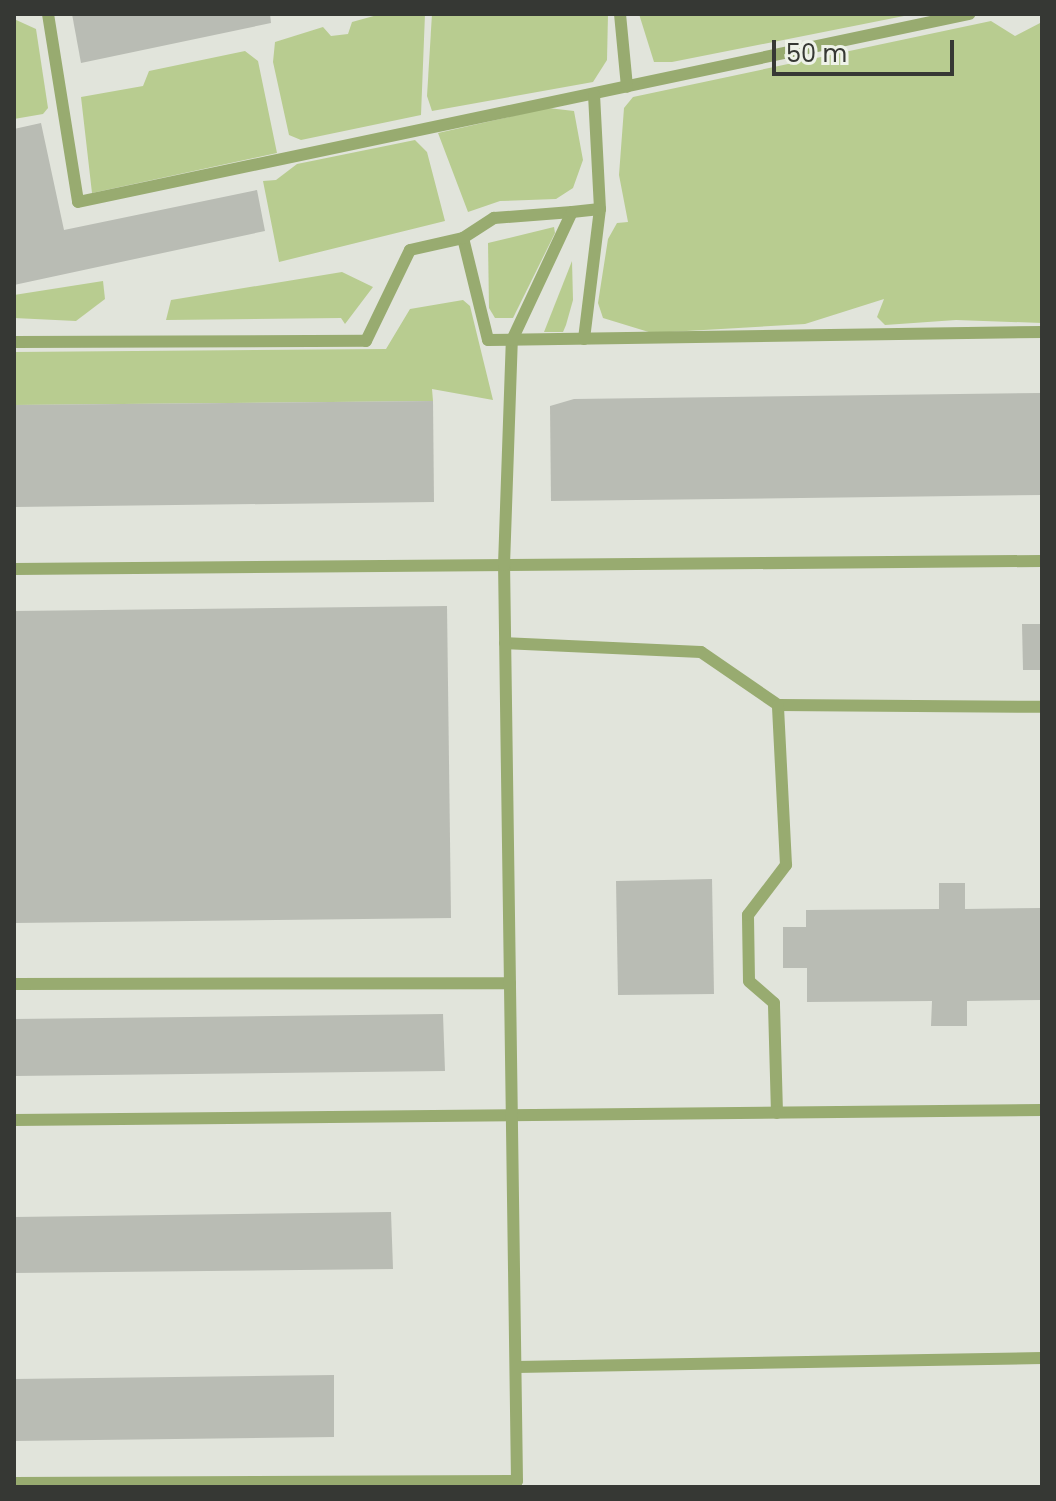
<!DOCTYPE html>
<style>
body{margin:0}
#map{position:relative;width:1056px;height:1501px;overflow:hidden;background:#e1e4db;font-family:Poppins,sans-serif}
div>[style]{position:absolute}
.green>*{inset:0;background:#b8cc90}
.building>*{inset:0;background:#b9bcb4}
.lane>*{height:12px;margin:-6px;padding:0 6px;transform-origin:6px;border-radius:6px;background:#98ab70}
span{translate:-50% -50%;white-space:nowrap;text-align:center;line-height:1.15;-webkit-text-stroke:8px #eef2e8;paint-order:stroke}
.frame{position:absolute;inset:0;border:16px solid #363834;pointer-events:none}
.scale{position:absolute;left:772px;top:40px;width:182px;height:36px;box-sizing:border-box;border:4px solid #363834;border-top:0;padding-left:10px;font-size:24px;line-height:28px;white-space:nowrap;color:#363834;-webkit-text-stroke:6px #eef2e8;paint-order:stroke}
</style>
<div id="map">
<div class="green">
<i style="clip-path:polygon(381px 14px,425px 14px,421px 115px,301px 140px,289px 135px,273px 62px,275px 42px,323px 27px,331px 36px,348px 34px,352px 22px)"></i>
<i style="clip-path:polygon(432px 14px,608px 14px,607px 60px,593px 82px,432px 111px,427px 96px)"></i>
<i style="clip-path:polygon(639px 14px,914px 14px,672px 62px,654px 62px)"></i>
<i style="clip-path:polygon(14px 19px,36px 29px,48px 108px,43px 114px,14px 119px)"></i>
<i style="clip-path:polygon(991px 21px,1015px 36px,1042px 22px,1042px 323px,956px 320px,885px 325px,877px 317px,884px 299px,805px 324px,652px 333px,603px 318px,598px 303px,608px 239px,617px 223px,628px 222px,619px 175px,624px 108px,633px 97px)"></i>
<i style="clip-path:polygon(245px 51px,258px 61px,277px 153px,92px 193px,81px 97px,143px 86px,149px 71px)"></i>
<i style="clip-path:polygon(548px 108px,574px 111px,583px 160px,573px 188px,556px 199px,500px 201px,468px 212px,438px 133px)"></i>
<i style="clip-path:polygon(415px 140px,427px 152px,445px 221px,279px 262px,263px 181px,276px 180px,297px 164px)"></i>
<i style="clip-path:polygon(554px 227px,555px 233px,513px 318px,495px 318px,489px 308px,488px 243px)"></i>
<i style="clip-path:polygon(572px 261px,573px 300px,566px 325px,563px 332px,544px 332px)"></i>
<i style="clip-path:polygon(342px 272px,373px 287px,345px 324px,341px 318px,166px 320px,171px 300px)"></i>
<i style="clip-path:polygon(103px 281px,105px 299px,76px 321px,14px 318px,14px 295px)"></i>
<i style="clip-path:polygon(463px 300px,470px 306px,493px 400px,432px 389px,433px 401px,14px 405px,14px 352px,386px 349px,410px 309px)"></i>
</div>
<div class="building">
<i style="clip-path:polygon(72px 14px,270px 14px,271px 23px,81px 63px)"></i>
<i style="clip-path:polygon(41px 123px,64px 230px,257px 190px,265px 231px,14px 285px,14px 129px)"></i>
<i style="clip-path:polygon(1042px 393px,1042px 495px,551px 501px,550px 406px,574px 399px)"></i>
<i style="clip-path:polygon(433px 401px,434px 502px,14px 507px,14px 405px)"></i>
<i style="clip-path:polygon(447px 606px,451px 918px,14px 923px,14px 611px)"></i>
<i style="clip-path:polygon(1022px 624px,1042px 624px,1042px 670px,1023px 670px)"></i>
<i style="clip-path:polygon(712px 879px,714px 994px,618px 995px,616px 881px)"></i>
<i style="clip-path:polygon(939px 883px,965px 883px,965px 909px,1042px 908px,1042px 1000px,967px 1001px,967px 1026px,931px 1026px,932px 1001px,807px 1002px,807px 968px,783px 968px,783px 927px,806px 927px,806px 910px,939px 909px)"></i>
<i style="clip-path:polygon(443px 1014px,445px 1071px,14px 1076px,14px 1019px)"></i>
<i style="clip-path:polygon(391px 1212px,393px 1269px,14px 1273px,14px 1217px)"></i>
<i style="clip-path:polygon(334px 1375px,334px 1437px,14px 1441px,14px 1379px)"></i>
</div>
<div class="lane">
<i style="left:48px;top:14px;width:190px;rotate:80.9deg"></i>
<i style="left:78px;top:202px;width:911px;rotate:-11.91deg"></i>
<i style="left:620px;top:14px;width:73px;rotate:84.5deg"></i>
<i style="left:463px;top:238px;width:105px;rotate:76.2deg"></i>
<i style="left:488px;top:340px;width:554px;rotate:-0.83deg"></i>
<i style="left:584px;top:339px;width:131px;rotate:-83deg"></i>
<i style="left:600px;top:209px;width:114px;rotate:-93deg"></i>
<i style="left:14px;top:342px;width:352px;rotate:-0.2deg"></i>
<i style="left:366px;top:341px;width:101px;rotate:-64.2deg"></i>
<i style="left:410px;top:250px;width:54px;rotate:-12.8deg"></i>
<i style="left:463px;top:238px;width:37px;rotate:-33deg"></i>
<i style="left:494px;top:218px;width:78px;rotate:-4.4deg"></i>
<i style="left:14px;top:569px;width:1028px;rotate:-0.45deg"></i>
<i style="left:505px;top:643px;width:196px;rotate:2.6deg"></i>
<i style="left:701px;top:652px;width:93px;rotate:34.5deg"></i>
<i style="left:778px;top:705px;width:264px;rotate:0.4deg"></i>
<i style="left:14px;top:984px;width:496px;rotate:-0.1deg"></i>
<i style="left:777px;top:1113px;width:110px;rotate:-91.6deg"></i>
<i style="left:774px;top:1003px;width:33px;rotate:-139deg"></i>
<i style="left:749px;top:981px;width:66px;rotate:-90.9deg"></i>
<i style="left:748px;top:915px;width:63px;rotate:-52.8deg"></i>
<i style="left:786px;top:865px;width:160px;rotate:-92.9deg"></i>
<i style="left:14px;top:1120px;width:1028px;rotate:-0.56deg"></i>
<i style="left:516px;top:1367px;width:526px;rotate:-0.98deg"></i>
<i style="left:14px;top:1483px;width:503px;rotate:-0.23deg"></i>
<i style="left:517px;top:1481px;width:916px;rotate:-90.81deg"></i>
<i style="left:504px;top:565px;width:225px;rotate:-88deg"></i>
<i style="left:512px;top:340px;width:141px;rotate:-64.9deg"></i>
<i style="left:572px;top:212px;width:28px;rotate:-6deg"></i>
</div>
<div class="frame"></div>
<div class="scale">50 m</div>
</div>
